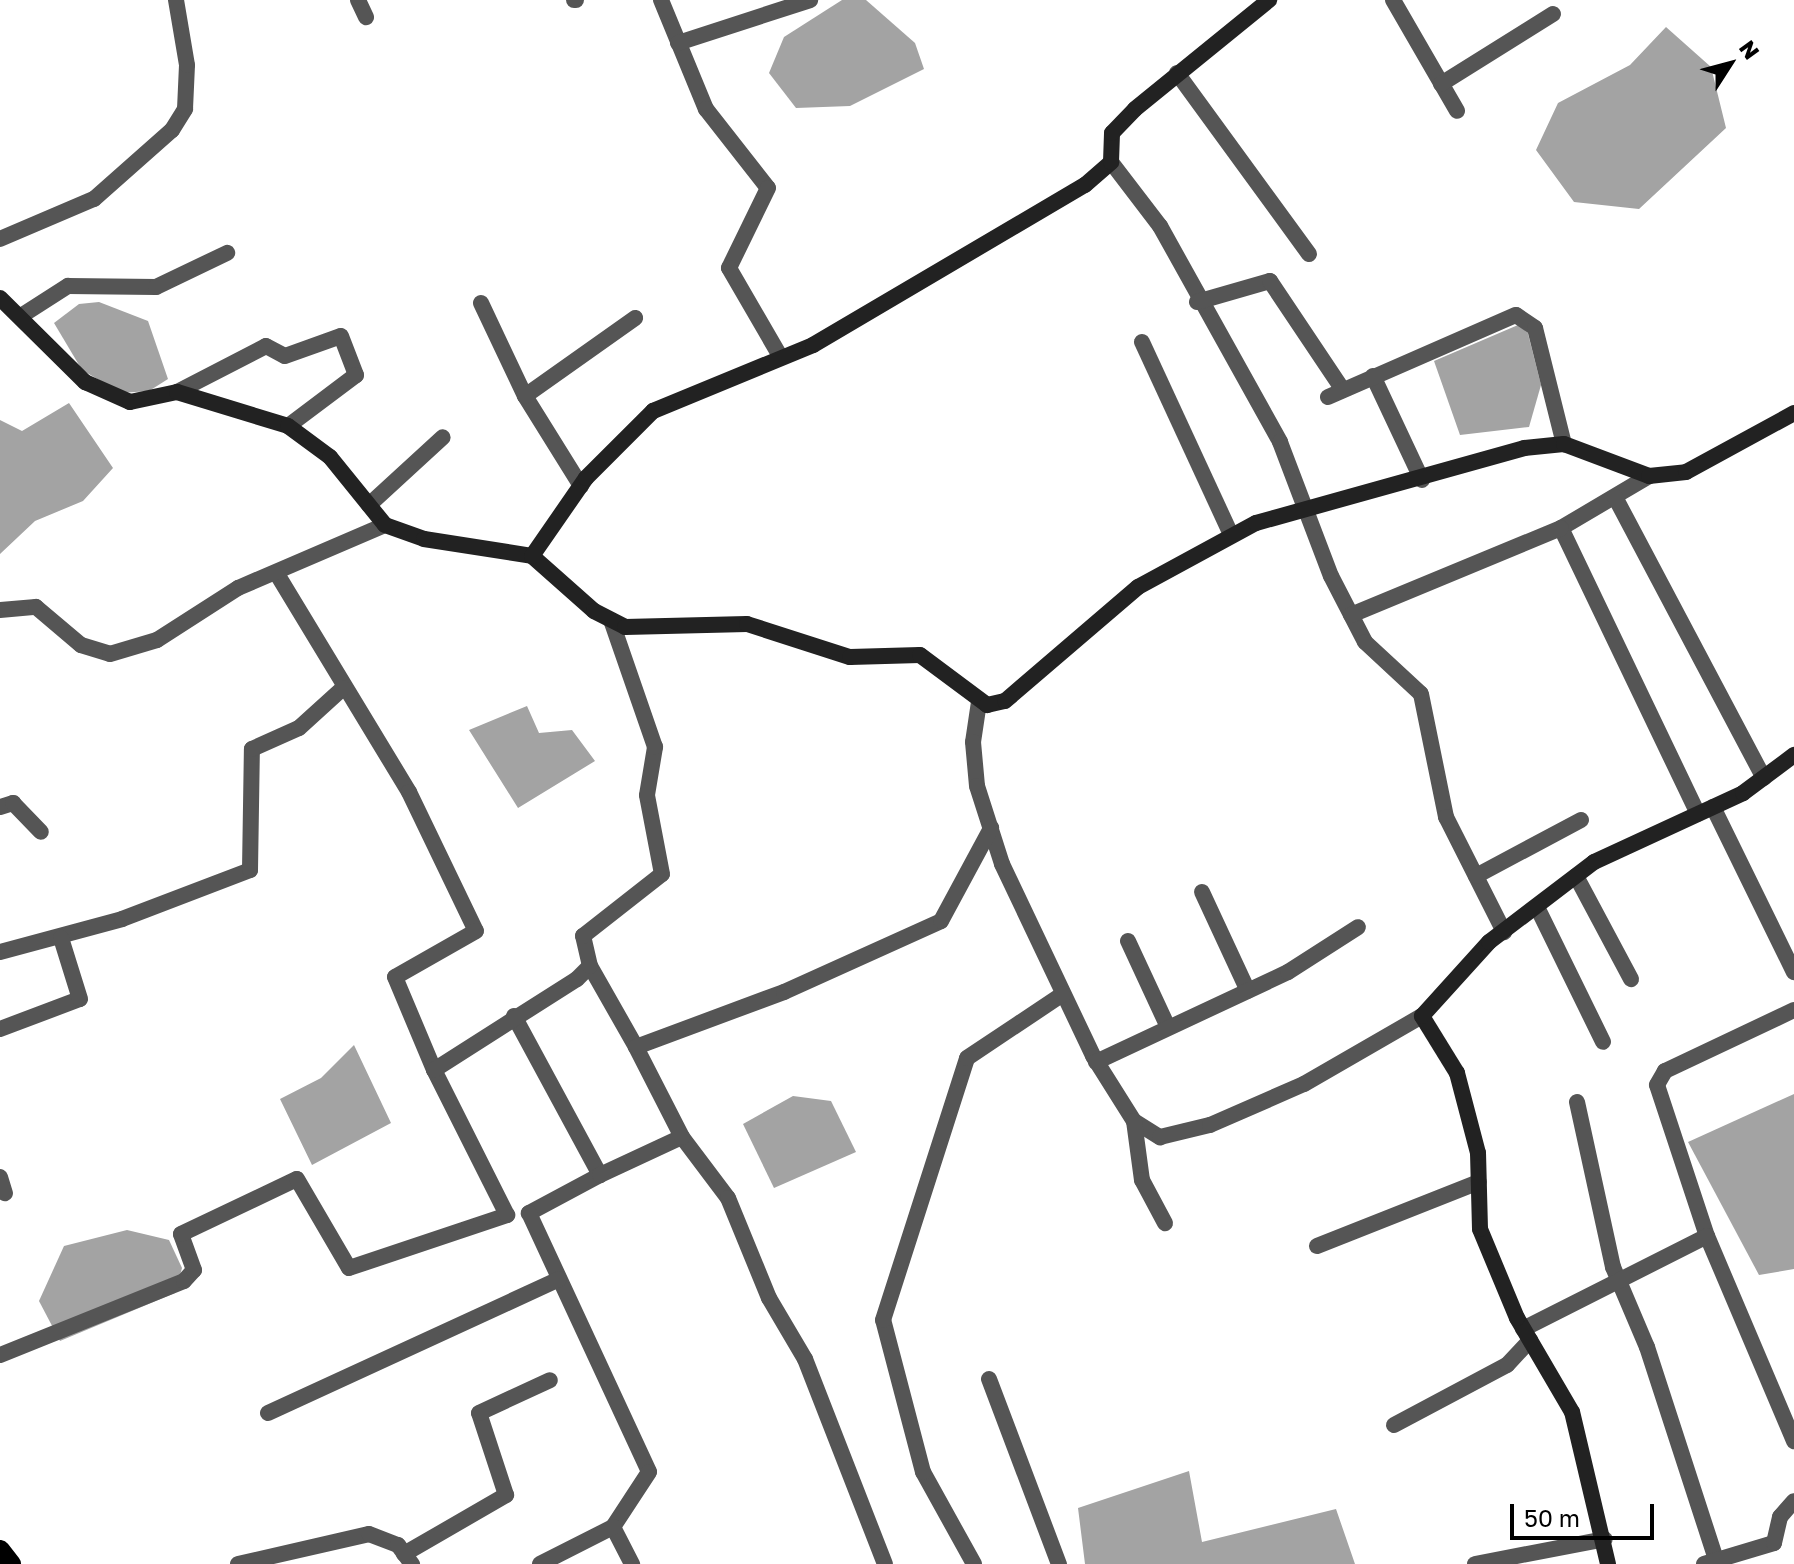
<!DOCTYPE html>
<style>
body{margin:0}
#map{position:relative;width:1794px;height:1564px;overflow:hidden;background:#fff;font-family:"Golos Text",sans-serif}
div>[style]{position:absolute}
.water>*{inset:0;background:#a3a3a3}
.street>*{height:16px;margin:-8px;padding:0 8px;transform-origin:8px;border-radius:8px;background:#555}
.secondary>*{height:16px;margin:-8px;padding:0 8px;transform-origin:8px;border-radius:8px;background:#222}
.primary>*{height:20px;margin:-10px;padding:0 10px;transform-origin:10px;border-radius:10px;background:#000}
span{translate:-50% -50%;white-space:nowrap;text-align:center;line-height:1.15;-webkit-text-stroke:6px #fff;paint-order:stroke}
.north{position:absolute;left:1690px;top:24px;width:80px;height:80px;-webkit-text-stroke:6px #fff;paint-order:stroke;rotate:54deg;font-size:22px;font-weight:700;line-height:32px;text-align:center;color:#000}
.north::after{content:'';display:block;margin:auto;width:28px;height:36px;background:#000;clip-path:polygon(50% 0,100% 100%,50% 72%,0 100%)}
.scale{position:absolute;left:1510px;top:1504px;width:144px;height:36px;box-sizing:border-box;border:4px solid #000;border-top:0;padding-left:10px;font-size:24px;line-height:28px;white-space:nowrap;color:#000;-webkit-text-stroke:6px #fff;paint-order:stroke}
</style>
<div id="map">
<div class="water">
<i style="clip-path:polygon(842px 0,866px 0,915px 43px,924px 69px,850px 106px,796px 108px,769px 73px,784px 37px)"></i>
<i style="clip-path:polygon(1666px 27px,1711px 67px,1726px 128px,1639px 209px,1574px 202px,1536px 150px,1558px 103px,1630px 65px)"></i>
<i style="clip-path:polygon(99px 302px,148px 321px,168px 379px,149px 391px,121px 393px,82px 370px,54px 323px,79px 304px)"></i>
<i style="clip-path:polygon(1525px 322px,1541px 385px,1529px 427px,1460px 435px,1434px 361px)"></i>
<i style="clip-path:polygon(69px 403px,113px 468px,83px 501px,35px 521px,0 554px,0 420px,22px 431px)"></i>
<i style="clip-path:polygon(527px 706px,539px 733px,572px 730px,595px 761px,518px 808px,469px 730px)"></i>
<i style="clip-path:polygon(354px 1045px,391px 1123px,312px 1165px,280px 1099px,321px 1078px)"></i>
<i style="clip-path:polygon(1794px 1094px,1794px 1269px,1759px 1275px,1688px 1142px)"></i>
<i style="clip-path:polygon(793px 1096px,831px 1101px,856px 1152px,774px 1188px,743px 1124px)"></i>
<i style="clip-path:polygon(127px 1230px,169px 1240px,182px 1268px,175px 1293px,60px 1341px,39px 1301px,64px 1246px)"></i>
<i style="clip-path:polygon(1189px 1471px,1202px 1542px,1336px 1509px,1355px 1564px,1085px 1564px,1078px 1508px)"></i>
</div>
<div class="street">
<i style="left:358px;top:0;width:19px;rotate:65deg"></i>
<i style="left:574px;top:0;width:2px"></i>
<i style="left:661px;top:0;width:118px;rotate:67.6deg"></i>
<i style="left:706px;top:109px;width:100px;rotate:51.9deg"></i>
<i style="left:768px;top:188px;width:89px;rotate:116deg"></i>
<i style="left:729px;top:268px;width:102px;rotate:59.9deg"></i>
<i style="left:1393px;top:0;width:128px;rotate:60deg"></i>
<i style="left:678px;top:43px;width:139px;rotate:-18deg"></i>
<i style="left:1177px;top:73px;width:224px;rotate:53.9deg"></i>
<i style="left:1441px;top:84px;width:132px;rotate:-32deg"></i>
<i style="left:1111px;top:162px;width:81px;rotate:52.6deg"></i>
<i style="left:1160px;top:226px;width:247px;rotate:60.9deg"></i>
<i style="left:1280px;top:442px;width:143px;rotate:69.2deg"></i>
<i style="left:1331px;top:576px;width:74px;rotate:62.7deg"></i>
<i style="left:1365px;top:642px;width:76px;rotate:42.9deg"></i>
<i style="left:1421px;top:694px;width:126px;rotate:78.5deg"></i>
<i style="left:1446px;top:817px;width:129px;rotate:63.2deg"></i>
<i style="left:0;top:239px;width:102px;rotate:-23.1deg"></i>
<i style="left:94px;top:199px;width:104px;rotate:-41.5deg"></i>
<i style="left:172px;top:130px;width:25px;rotate:-58deg"></i>
<i style="left:185px;top:109px;width:44px;rotate:-87.4deg"></i>
<i style="left:187px;top:65px;width:66px;rotate:-99.6deg"></i>
<i style="left:1197px;top:302px;width:76px;rotate:-16deg"></i>
<i style="left:1270px;top:281px;width:131px;rotate:56.2deg"></i>
<i style="left:481px;top:303px;width:103px;rotate:64.7deg"></i>
<i style="left:525px;top:396px;width:106px;rotate:58.1deg"></i>
<i style="left:21px;top:316px;width:56px;rotate:-32.6deg"></i>
<i style="left:68px;top:286px;width:88px;rotate:0.7deg"></i>
<i style="left:156px;top:287px;width:79px;rotate:-25.6deg"></i>
<i style="left:1142px;top:342px;width:213px;rotate:65.2deg"></i>
<i style="left:1373px;top:376px;width:115px;rotate:64.8deg"></i>
<i style="left:177px;top:392px;width:100px;rotate:-27.3deg"></i>
<i style="left:266px;top:346px;width:21px;rotate:28deg"></i>
<i style="left:285px;top:356px;width:59px;rotate:-19.7deg"></i>
<i style="left:341px;top:336px;width:42px;rotate:69deg"></i>
<i style="left:356px;top:375px;width:85px;rotate:143.1deg"></i>
<i style="left:525px;top:396px;width:135px;rotate:-35.3deg"></i>
<i style="left:1328px;top:397px;width:205px;rotate:-23.6deg"></i>
<i style="left:1516px;top:315px;width:23px;rotate:34deg"></i>
<i style="left:1535px;top:328px;width:120px;rotate:76deg"></i>
<i style="left:1649px;top:476px;width:102px;rotate:149.4deg"></i>
<i style="left:1561px;top:528px;width:317px;rotate:64.4deg"></i>
<i style="left:1615px;top:497px;width:318px;rotate:62.1deg"></i>
<i style="left:369px;top:505px;width:100px;rotate:-42.6deg"></i>
<i style="left:277px;top:574px;width:255px;rotate:58.8deg"></i>
<i style="left:409px;top:792px;width:154px;rotate:64.3deg"></i>
<i style="left:476px;top:931px;width:93px;rotate:150.4deg"></i>
<i style="left:395px;top:977px;width:101px;rotate:67.2deg"></i>
<i style="left:0;top:610px;width:36px;rotate:-5deg"></i>
<i style="left:36px;top:607px;width:59px;rotate:40.2deg"></i>
<i style="left:81px;top:645px;width:30px;rotate:17deg"></i>
<i style="left:110px;top:654px;width:49px;rotate:-16.6deg"></i>
<i style="left:157px;top:640px;width:96px;rotate:-32.7deg"></i>
<i style="left:238px;top:588px;width:160px;rotate:-23.2deg"></i>
<i style="left:1351px;top:615px;width:227px;rotate:-22.5deg"></i>
<i style="left:979px;top:702px;width:40px;rotate:98.5deg"></i>
<i style="left:973px;top:742px;width:44px;rotate:84.8deg"></i>
<i style="left:977px;top:786px;width:82px;rotate:72.2deg"></i>
<i style="left:1002px;top:864px;width:212px;rotate:64.6deg"></i>
<i style="left:1093px;top:1056px;width:77px;rotate:57.8deg"></i>
<i style="left:1134px;top:1121px;width:31px;rotate:32deg"></i>
<i style="left:1160px;top:1137px;width:51px;rotate:-13.5deg"></i>
<i style="left:1210px;top:1125px;width:103px;rotate:-23.6deg"></i>
<i style="left:1304px;top:1084px;width:136px;rotate:-30deg"></i>
<i style="left:0;top:807px;width:14px;rotate:-17deg"></i>
<i style="left:13px;top:803px;width:40px;rotate:46deg"></i>
<i style="left:1713px;top:807px;width:184px;rotate:63.9deg"></i>
<i style="left:1476px;top:876px;width:119px;rotate:-28.1deg"></i>
<i style="left:1576px;top:876px;width:117px;rotate:61.9deg"></i>
<i style="left:1202px;top:892px;width:109px;rotate:65.1deg"></i>
<i style="left:1537px;top:907px;width:150px;rotate:63.9deg"></i>
<i style="left:1128px;top:941px;width:95px;rotate:65.1deg"></i>
<i style="left:0;top:952px;width:126px;rotate:-15.1deg"></i>
<i style="left:122px;top:919px;width:137px;rotate:-20.9deg"></i>
<i style="left:250px;top:870px;width:121px;rotate:-89.1deg"></i>
<i style="left:252px;top:749px;width:51px;rotate:-24.1deg"></i>
<i style="left:299px;top:728px;width:59px;rotate:-42.3deg"></i>
<i style="left:590px;top:966px;width:93px;rotate:60.4deg"></i>
<i style="left:1794px;top:1010px;width:143px;rotate:154.7deg"></i>
<i style="left:1665px;top:1071px;width:16px;rotate:120deg"></i>
<i style="left:1657px;top:1085px;width:159px;rotate:71.7deg"></i>
<i style="left:1707px;top:1236px;width:223px;rotate:67deg"></i>
<i style="left:514px;top:1016px;width:181px;rotate:61.6deg"></i>
<i style="left:600px;top:1175px;width:81px;rotate:151.8deg"></i>
<i style="left:529px;top:1213px;width:285px;rotate:65.1deg"></i>
<i style="left:649px;top:1472px;width:66px;rotate:123.2deg"></i>
<i style="left:613px;top:1527px;width:42px;rotate:62.8deg"></i>
<i style="left:0;top:1029px;width:85px;rotate:-20.6deg"></i>
<i style="left:80px;top:999px;width:64px;rotate:-107.3deg"></i>
<i style="left:1096px;top:1062px;width:212px;rotate:-25.1deg"></i>
<i style="left:1288px;top:972px;width:83px;rotate:-32.7deg"></i>
<i style="left:1577px;top:1102px;width:169px;rotate:77.7deg"></i>
<i style="left:1613px;top:1267px;width:87px;rotate:67deg"></i>
<i style="left:1647px;top:1347px;width:226px;rotate:72deg"></i>
<i style="left:1134px;top:1121px;width:60px;rotate:82.3deg"></i>
<i style="left:1142px;top:1180px;width:49px;rotate:61.9deg"></i>
<i style="left:682px;top:1137px;width:76px;rotate:53deg"></i>
<i style="left:728px;top:1198px;width:108px;rotate:67.7deg"></i>
<i style="left:769px;top:1298px;width:71px;rotate:59.5deg"></i>
<i style="left:805px;top:1359px;width:220px;rotate:68.7deg"></i>
<i style="left:600px;top:1175px;width:90px;rotate:-24.9deg"></i>
<i style="left:682px;top:1137px;width:101px;rotate:-117.1deg"></i>
<i style="left:636px;top:1047px;width:158px;rotate:-20.4deg"></i>
<i style="left:784px;top:992px;width:172px;rotate:-24.3deg"></i>
<i style="left:941px;top:921px;width:106px;rotate:-61.7deg"></i>
<i style="left:0;top:1177px;width:17px;rotate:73deg"></i>
<i style="left:1317px;top:1246px;width:174px;rotate:-21.6deg"></i>
<i style="left:1523px;top:1329px;width:206px;rotate:-26.8deg"></i>
<i style="left:0;top:1355px;width:198px;rotate:-21.9deg"></i>
<i style="left:184px;top:1281px;width:15px;rotate:-48deg"></i>
<i style="left:194px;top:1270px;width:38px;rotate:-110deg"></i>
<i style="left:181px;top:1234px;width:128px;rotate:-25.4deg"></i>
<i style="left:297px;top:1179px;width:103px;rotate:59.7deg"></i>
<i style="left:349px;top:1268px;width:167px;rotate:-18.5deg"></i>
<i style="left:507px;top:1215px;width:162px;rotate:-116.7deg"></i>
<i style="left:434px;top:1070px;width:169px;rotate:-32.5deg"></i>
<i style="left:577px;top:979px;width:18px;rotate:-45deg"></i>
<i style="left:590px;top:966px;width:31px;rotate:-103deg"></i>
<i style="left:583px;top:936px;width:100px;rotate:-38.1deg"></i>
<i style="left:662px;top:874px;width:80px;rotate:-100.8deg"></i>
<i style="left:647px;top:795px;width:49px;rotate:-80.5deg"></i>
<i style="left:655px;top:747px;width:134px;rotate:-109.1deg"></i>
<i style="left:989px;top:1379px;width:198px;rotate:69.3deg"></i>
<i style="left:268px;top:1413px;width:320px;rotate:-24.7deg"></i>
<i style="left:1394px;top:1425px;width:128px;rotate:-28deg"></i>
<i style="left:1507px;top:1365px;width:34px;rotate:-47deg"></i>
<i style="left:404px;top:1554px;width:118px;rotate:-30deg"></i>
<i style="left:506px;top:1495px;width:86px;rotate:-108.2deg"></i>
<i style="left:479px;top:1413px;width:78px;rotate:-24.9deg"></i>
<i style="left:238px;top:1564px;width:134px;rotate:-12.9deg"></i>
<i style="left:369px;top:1534px;width:31px;rotate:21deg"></i>
<i style="left:398px;top:1545px;width:24px;rotate:54deg"></i>
<i style="left:540px;top:1564px;width:82px;rotate:-26.9deg"></i>
<i style="left:974px;top:1564px;width:105px;rotate:-119deg"></i>
<i style="left:923px;top:1472px;width:157px;rotate:-104.7deg"></i>
<i style="left:883px;top:1320px;width:275px;rotate:-72.2deg"></i>
<i style="left:967px;top:1058px;width:115px;rotate:-33.7deg"></i>
<i style="left:1475px;top:1564px;width:132px;rotate:-10.9deg"></i>
<i style="left:1704px;top:1564px;width:73px;rotate:-16.7deg"></i>
<i style="left:1774px;top:1543px;width:27px;rotate:-77deg"></i>
<i style="left:1780px;top:1517px;width:21px;rotate:-49deg"></i>
</div>
<div class="secondary">
<i style="left:0;top:298px;width:120px;rotate:44.7deg"></i>
<i style="left:85px;top:382px;width:49px;rotate:24deg"></i>
<i style="left:130px;top:402px;width:48px;rotate:-12deg"></i>
<i style="left:177px;top:392px;width:116px;rotate:17deg"></i>
<i style="left:288px;top:426px;width:52px;rotate:36.4deg"></i>
<i style="left:330px;top:457px;width:87px;rotate:51deg"></i>
<i style="left:385px;top:525px;width:41px;rotate:19.7deg"></i>
<i style="left:424px;top:539px;width:109px;rotate:8.9deg"></i>
<i style="left:532px;top:556px;width:83px;rotate:41.6deg"></i>
<i style="left:594px;top:611px;width:35px;rotate:27deg"></i>
<i style="left:625px;top:627px;width:122px;rotate:-1.4deg"></i>
<i style="left:747px;top:624px;width:108px;rotate:17.8deg"></i>
<i style="left:850px;top:657px;width:70px;rotate:-1.6deg"></i>
<i style="left:920px;top:655px;width:84px;rotate:36.7deg"></i>
<i style="left:987px;top:705px;width:18px;rotate:-13deg"></i>
<i style="left:1005px;top:701px;width:175px;rotate:-40.6deg"></i>
<i style="left:1138px;top:587px;width:134px;rotate:-28.5deg"></i>
<i style="left:1256px;top:523px;width:278px;rotate:-15.6deg"></i>
<i style="left:1524px;top:448px;width:40px;rotate:-5.7deg"></i>
<i style="left:1564px;top:444px;width:91px;rotate:20.6deg"></i>
<i style="left:1649px;top:476px;width:37px;rotate:-6deg"></i>
<i style="left:1686px;top:472px;width:123px;rotate:-28.6deg"></i>
<i style="left:532px;top:556px;width:95px;rotate:-55.3deg"></i>
<i style="left:586px;top:478px;width:95px;rotate:-45deg"></i>
<i style="left:653px;top:411px;width:173px;rotate:-22.4deg"></i>
<i style="left:813px;top:345px;width:316px;rotate:-30.5deg"></i>
<i style="left:1085px;top:185px;width:35px;rotate:-41deg"></i>
<i style="left:1111px;top:162px;width:29px;rotate:-88deg"></i>
<i style="left:1112px;top:133px;width:33px;rotate:-46deg"></i>
<i style="left:1135px;top:109px;width:173px;rotate:-39.1deg"></i>
<i style="left:1608px;top:1564px;width:156px;rotate:-103.3deg"></i>
<i style="left:1572px;top:1412px;width:109px;rotate:-120.3deg"></i>
<i style="left:1517px;top:1318px;width:96px;rotate:-112.6deg"></i>
<i style="left:1480px;top:1229px;width:76px;rotate:-91.5deg"></i>
<i style="left:1478px;top:1153px;width:83px;rotate:-104.7deg"></i>
<i style="left:1457px;top:1073px;width:67px;rotate:-121.6deg"></i>
<i style="left:1422px;top:1016px;width:100px;rotate:-47.8deg"></i>
<i style="left:1489px;top:942px;width:132px;rotate:-37.3deg"></i>
<i style="left:1594px;top:862px;width:164px;rotate:-24.8deg"></i>
<i style="left:1743px;top:793px;width:64px;rotate:-36.7deg"></i>
</div>
<div class="primary">
<i style="left:0;top:1550px;width:18px;rotate:52deg"></i>
</div>
<div class="north">N</div>
<div class="scale">50 m</div>
</div>
